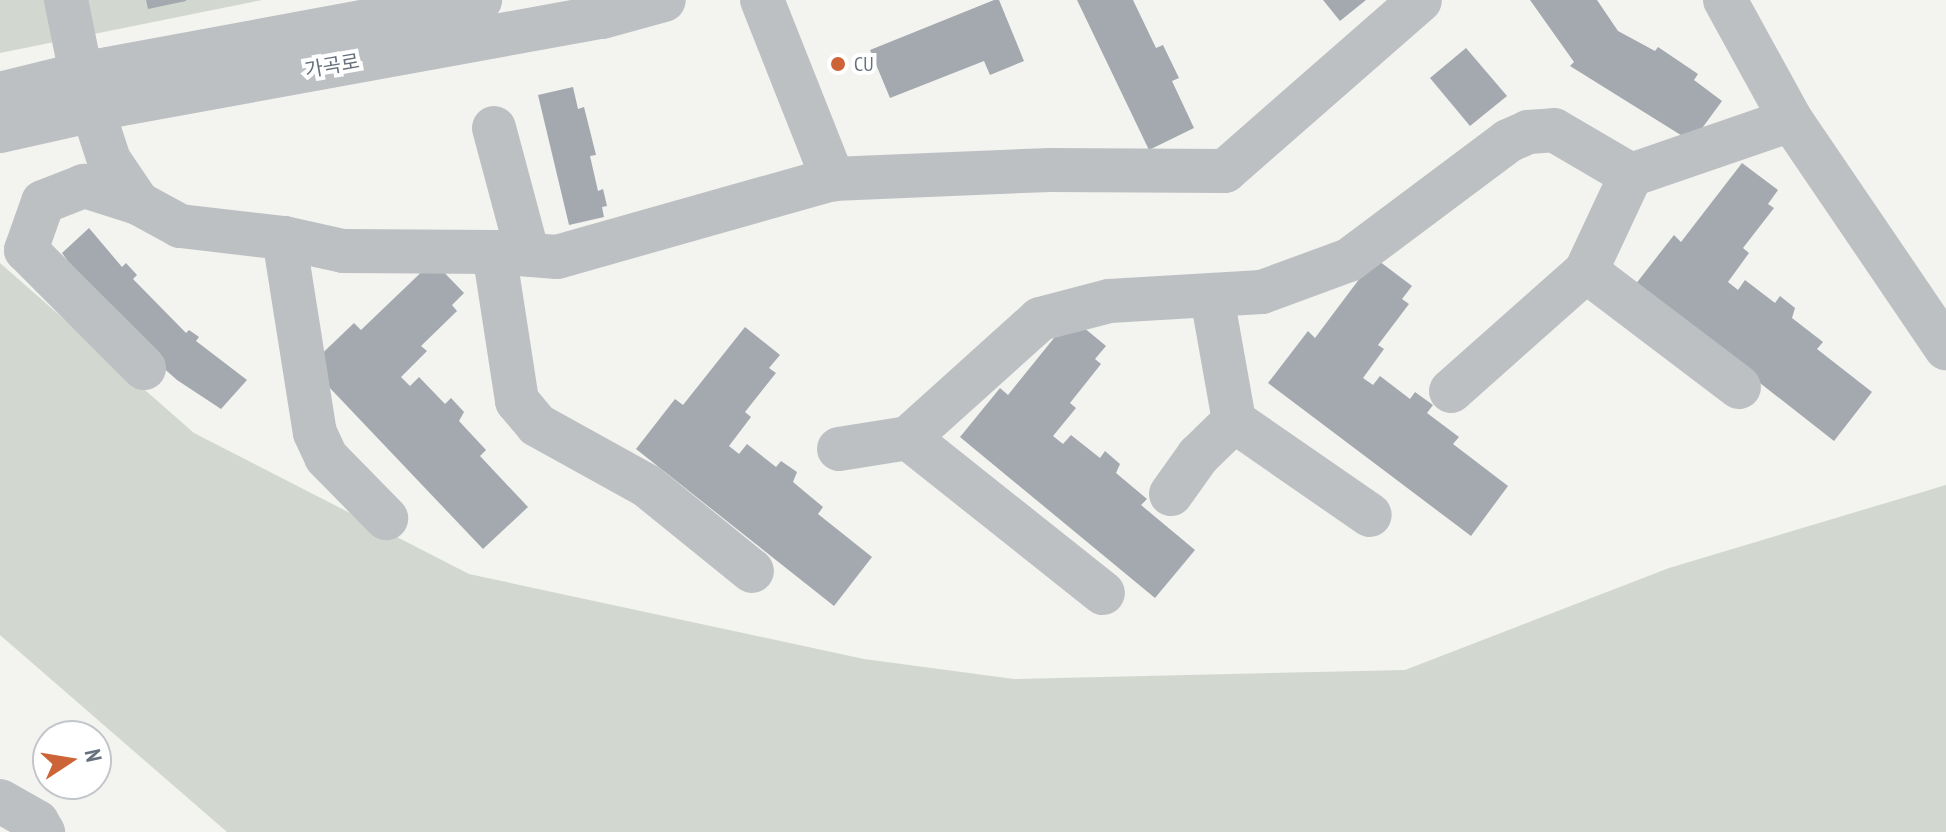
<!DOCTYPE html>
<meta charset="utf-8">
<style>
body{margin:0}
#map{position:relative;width:1946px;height:832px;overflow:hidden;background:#f3f3f0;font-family:"PT Sans Narrow","Noto Sans KR",sans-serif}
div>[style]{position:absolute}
.green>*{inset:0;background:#d2d8d0}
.building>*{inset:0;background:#a3a9ae}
.minor>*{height:44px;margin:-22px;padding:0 22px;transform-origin:22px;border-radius:22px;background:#bdc0c3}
.dots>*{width:22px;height:22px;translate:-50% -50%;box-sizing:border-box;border:4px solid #fff;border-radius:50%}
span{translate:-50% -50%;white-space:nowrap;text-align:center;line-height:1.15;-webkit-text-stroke:8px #fff;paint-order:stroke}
.poi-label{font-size:20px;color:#66717d}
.left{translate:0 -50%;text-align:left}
.street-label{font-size:20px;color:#66717d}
.north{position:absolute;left:32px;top:720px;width:80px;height:80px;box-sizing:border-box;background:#fff;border:2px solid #c2c6cb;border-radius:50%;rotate:78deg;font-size:22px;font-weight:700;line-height:32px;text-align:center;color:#66717d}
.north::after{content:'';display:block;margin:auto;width:28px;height:36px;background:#cc6437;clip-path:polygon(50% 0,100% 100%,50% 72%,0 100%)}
</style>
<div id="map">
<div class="green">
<i style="clip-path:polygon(0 0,262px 0,0 53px)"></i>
<i style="clip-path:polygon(0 263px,194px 433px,469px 574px,864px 659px,1014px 679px,1405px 670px,1669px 568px,1946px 485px,1946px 832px,227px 832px,0 635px)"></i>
</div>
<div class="building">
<i style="clip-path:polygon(146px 0,186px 0,186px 1px,148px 9px)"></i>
<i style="clip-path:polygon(994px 0,999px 0,1024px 61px,990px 75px,984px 61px,890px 98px,870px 50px)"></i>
<i style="clip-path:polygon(1077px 0,1133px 0,1156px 48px,1163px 45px,1179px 78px,1172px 81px,1194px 128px,1149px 150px)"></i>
<i style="clip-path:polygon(1323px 0,1366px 0,1340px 21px)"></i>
<i style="clip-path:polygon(1530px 0,1597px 0,1618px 31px,1655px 51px,1658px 47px,1698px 74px,1694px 80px,1722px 101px,1692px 142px,1570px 66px,1574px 62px)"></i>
<i style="clip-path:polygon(1466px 48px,1507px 96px,1470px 126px,1430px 78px)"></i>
<i style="clip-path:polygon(573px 87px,578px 109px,584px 107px,596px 155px,590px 156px,598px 191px,603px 189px,607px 206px,602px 207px,604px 217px,569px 225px,538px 95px)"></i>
<i style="clip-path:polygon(1742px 163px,1778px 190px,1768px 204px,1774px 208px,1743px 248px,1749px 253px,1728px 282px,1738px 290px,1745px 280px,1775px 303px,1780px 296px,1795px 308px,1792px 318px,1823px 342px,1817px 349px,1872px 392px,1834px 441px,1635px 285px,1674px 235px,1681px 242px)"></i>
<i style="clip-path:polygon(89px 228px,122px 267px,126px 263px,137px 275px,133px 279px,186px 333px,189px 330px,199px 337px,196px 341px,247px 380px,221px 409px,177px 380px,132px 340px,80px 278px,62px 253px)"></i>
<i style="clip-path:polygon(1375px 258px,1412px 286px,1402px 299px,1409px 304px,1378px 345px,1384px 349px,1363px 378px,1373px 385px,1380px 376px,1410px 399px,1415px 392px,1433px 405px,1427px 413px,1459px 437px,1453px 444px,1508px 486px,1471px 536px,1268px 383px,1308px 331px,1315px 338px)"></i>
<i style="clip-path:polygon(433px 261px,464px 293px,452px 305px,457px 311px,421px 346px,427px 351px,401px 377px,410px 386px,419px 377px,445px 404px,451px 398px,464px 412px,459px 421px,486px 450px,480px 456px,528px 507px,483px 549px,309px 366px,354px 323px,361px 330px)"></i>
<i style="clip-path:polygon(1071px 317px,1106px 346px,1095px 359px,1101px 364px,1070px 403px,1076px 408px,1053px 436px,1063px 444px,1071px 435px,1100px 458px,1105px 451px,1120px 464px,1116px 473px,1147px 499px,1141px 505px,1195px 550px,1155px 598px,960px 437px,1000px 388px,1008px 395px)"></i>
<i style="clip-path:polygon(745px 327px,780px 355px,769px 368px,776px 373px,745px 412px,751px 417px,729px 446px,739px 454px,747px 444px,776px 467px,781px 461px,797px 472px,793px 482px,823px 507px,818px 514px,872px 557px,834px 606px,636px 449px,675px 399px,683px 405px)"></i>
</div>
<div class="minor">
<i style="left:66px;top:0;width:76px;rotate:78.5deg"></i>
<i style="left:81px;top:74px;width:90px;rotate:72deg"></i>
<i style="left:109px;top:160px;width:52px;rotate:56deg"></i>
<i style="left:138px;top:203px;width:48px;rotate:28.7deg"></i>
<i style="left:180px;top:226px;width:105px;rotate:6.6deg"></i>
<i style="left:284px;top:238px;width:60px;rotate:12.4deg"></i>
<i style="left:343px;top:251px;width:151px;rotate:0.4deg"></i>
<i style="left:494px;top:252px;width:63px;rotate:4.5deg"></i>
<i style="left:557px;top:257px;width:287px;rotate:-15.8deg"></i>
<i style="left:833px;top:179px;width:217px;rotate:-2.4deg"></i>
<i style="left:1050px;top:170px;width:175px;rotate:0.3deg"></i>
<i style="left:1225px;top:171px;width:259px;rotate:-41.2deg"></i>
<i style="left:762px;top:0;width:193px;rotate:68.4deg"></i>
<i style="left:1725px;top:0;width:137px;rotate:61.2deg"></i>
<i style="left:1791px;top:120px;width:276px;rotate:55.8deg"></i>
<i style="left:0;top:94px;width:83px;rotate:-13.9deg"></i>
<i style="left:81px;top:74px;width:406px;rotate:-10.5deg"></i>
<i style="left:494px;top:128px;width:131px;rotate:75deg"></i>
<i style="left:0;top:131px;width:119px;rotate:-12.6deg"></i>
<i style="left:116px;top:105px;width:494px;rotate:-10.3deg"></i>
<i style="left:602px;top:17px;width:64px;rotate:-15.3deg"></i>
<i style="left:138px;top:203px;width:57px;rotate:-162.5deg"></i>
<i style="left:84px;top:186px;width:44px;rotate:158.7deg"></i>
<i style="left:43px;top:202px;width:51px;rotate:109.5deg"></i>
<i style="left:26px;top:250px;width:167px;rotate:45deg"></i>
<i style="left:284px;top:238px;width:197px;rotate:81deg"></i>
<i style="left:315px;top:433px;width:26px;rotate:65deg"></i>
<i style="left:326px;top:457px;width:86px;rotate:45.5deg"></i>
<i style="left:494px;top:252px;width:151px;rotate:81.2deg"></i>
<i style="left:517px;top:401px;width:31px;rotate:50deg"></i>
<i style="left:537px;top:425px;width:126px;rotate:29deg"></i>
<i style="left:647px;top:486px;width:135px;rotate:39deg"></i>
<i style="left:1586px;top:271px;width:192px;rotate:37.2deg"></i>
<i style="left:1212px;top:297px;width:126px;rotate:79.9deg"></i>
<i style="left:1234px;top:421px;width:165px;rotate:34.7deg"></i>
<i style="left:1451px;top:391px;width:181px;rotate:-41.6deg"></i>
<i style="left:1586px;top:271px;width:106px;rotate:-64.9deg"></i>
<i style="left:1631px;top:175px;width:169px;rotate:-19deg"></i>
<i style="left:908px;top:438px;width:249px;rotate:38.5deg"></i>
<i style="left:839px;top:449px;width:70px;rotate:-9.1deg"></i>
<i style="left:908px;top:438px;width:178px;rotate:-42deg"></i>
<i style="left:1040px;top:319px;width:71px;rotate:-14.6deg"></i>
<i style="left:1109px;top:301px;width:153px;rotate:-3.4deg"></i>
<i style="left:1262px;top:292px;width:93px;rotate:-20.2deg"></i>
<i style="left:1349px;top:260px;width:199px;rotate:-36.8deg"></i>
<i style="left:1508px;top:141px;width:22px;rotate:-24deg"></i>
<i style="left:1528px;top:132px;width:26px;rotate:-4deg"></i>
<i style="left:1554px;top:130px;width:89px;rotate:30.3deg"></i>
<i style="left:1171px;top:494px;width:47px;rotate:-54.6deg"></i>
<i style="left:1198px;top:456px;width:50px;rotate:-44.2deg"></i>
<i style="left:0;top:801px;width:43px;rotate:29.6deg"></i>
<i style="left:37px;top:822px;width:12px;rotate:59deg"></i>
</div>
<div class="dots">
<i style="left:838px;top:64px;background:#cc6437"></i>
</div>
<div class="poi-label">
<span class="left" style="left:854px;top:64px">CU</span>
</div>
<div class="street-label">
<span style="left:332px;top:66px;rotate:-10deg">가곡로</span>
</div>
<div class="north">N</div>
</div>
